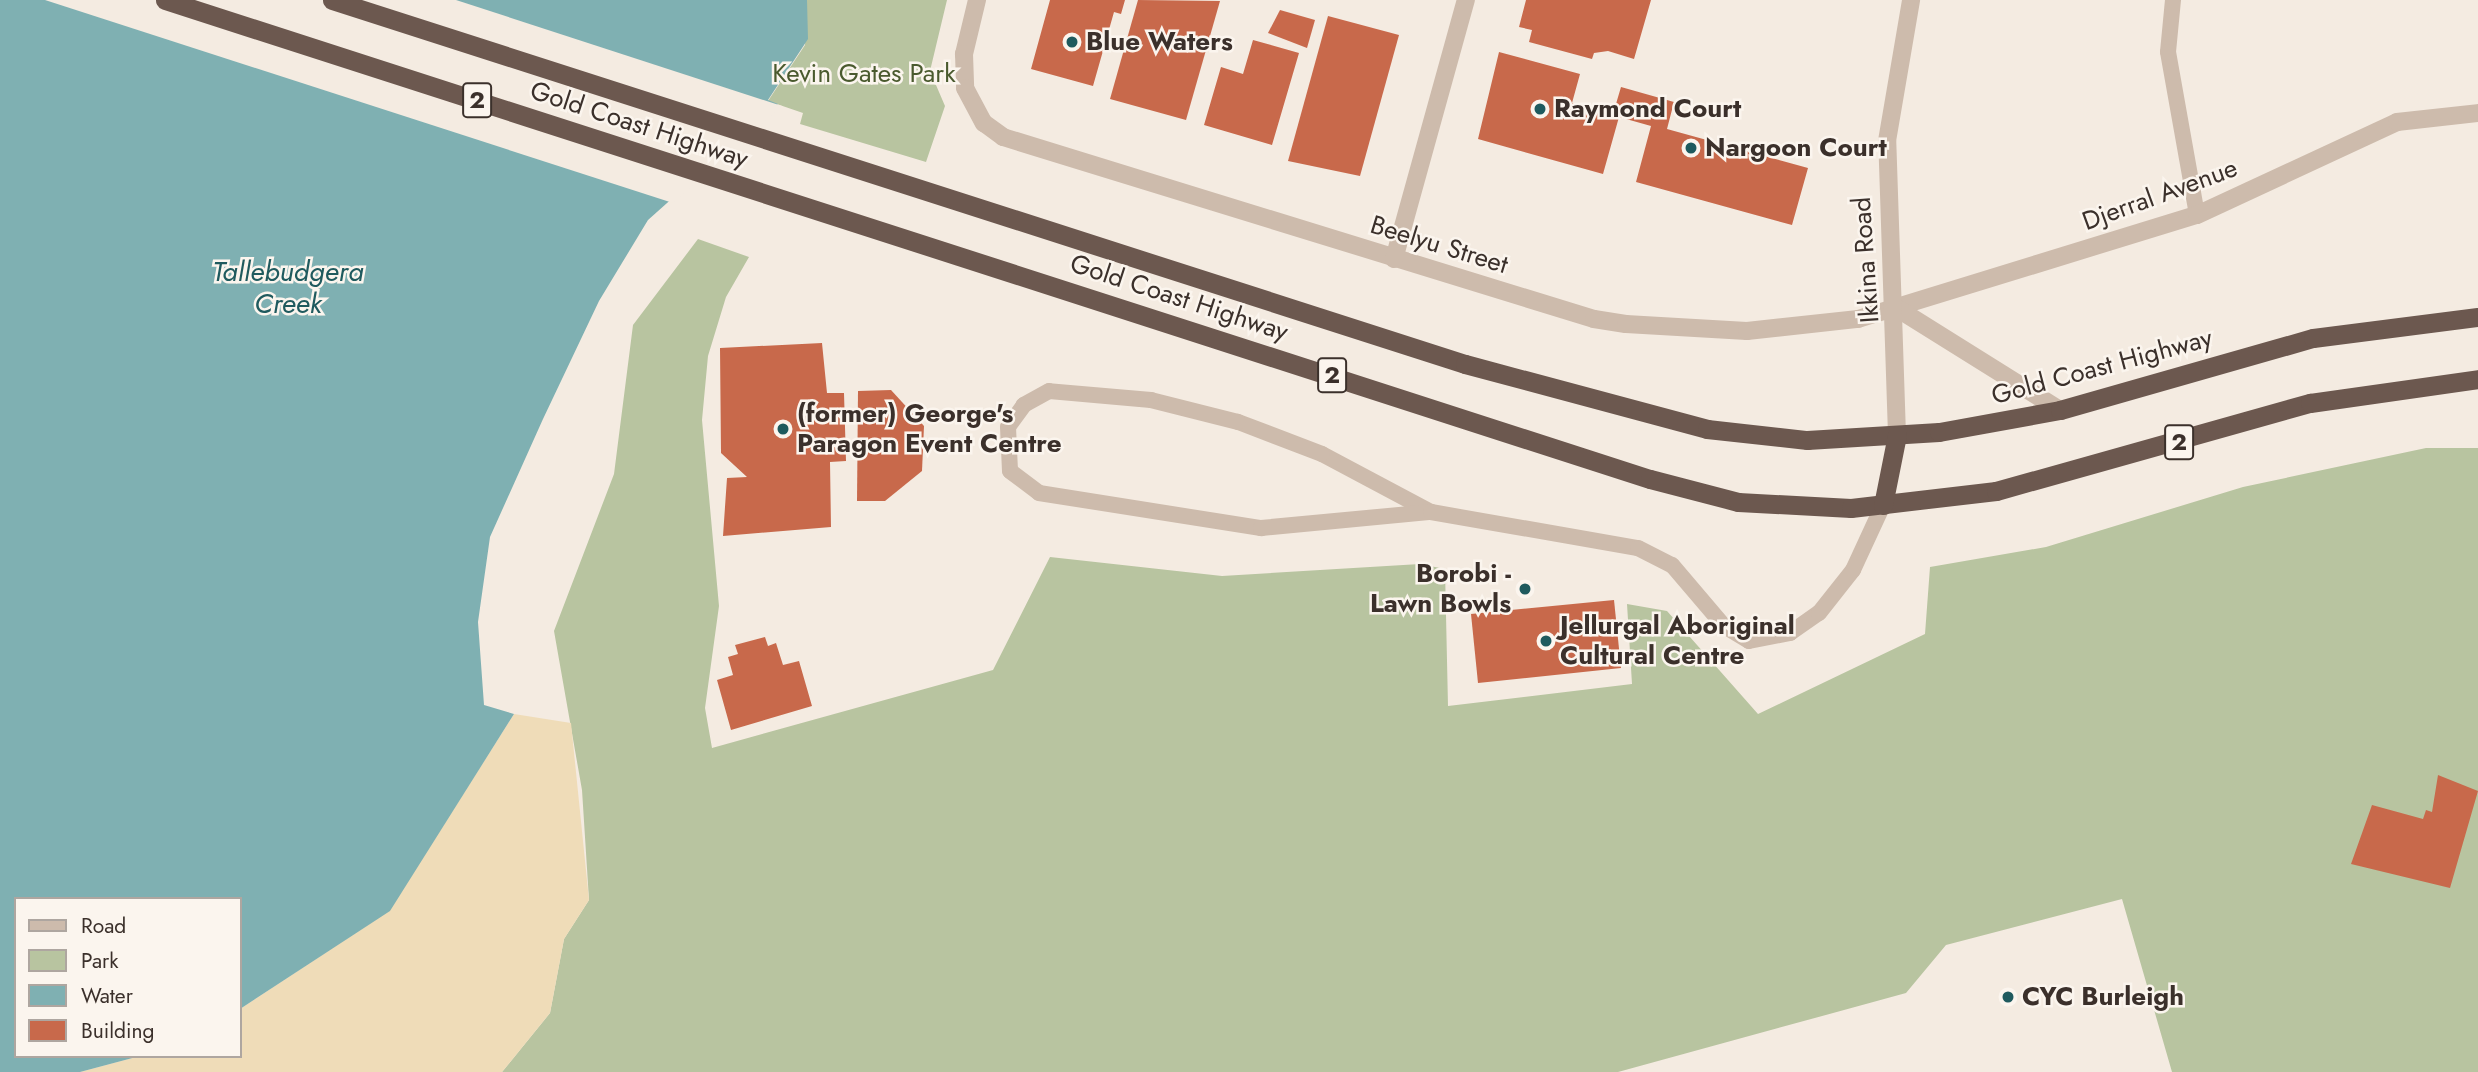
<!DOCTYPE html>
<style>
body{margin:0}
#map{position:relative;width:2478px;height:1072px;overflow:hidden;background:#f4ebe1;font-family:Jost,sans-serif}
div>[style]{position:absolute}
.green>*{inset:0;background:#b8c4a0}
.sand>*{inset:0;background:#efdcb8}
.water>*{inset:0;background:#7fb0b2}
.pier>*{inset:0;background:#f4ebe1}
.building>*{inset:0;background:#c8694b}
.service>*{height:16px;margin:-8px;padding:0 8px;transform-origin:8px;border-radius:8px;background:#cdbbac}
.minor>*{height:18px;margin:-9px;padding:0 9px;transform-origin:9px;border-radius:9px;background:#cdbbac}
.trunk>*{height:19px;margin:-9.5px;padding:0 9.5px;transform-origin:9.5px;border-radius:9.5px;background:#6c584f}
.dots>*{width:19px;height:19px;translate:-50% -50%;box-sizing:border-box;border:4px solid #fbf5ee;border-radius:50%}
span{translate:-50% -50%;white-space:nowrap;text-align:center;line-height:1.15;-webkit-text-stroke:5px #fbf5ee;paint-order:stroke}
.shield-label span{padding:2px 5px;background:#fbf5ee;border:2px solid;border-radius:5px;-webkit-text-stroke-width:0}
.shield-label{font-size:24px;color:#3b302b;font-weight:700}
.poi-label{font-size:26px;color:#3b302b;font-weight:700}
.left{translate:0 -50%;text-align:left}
.right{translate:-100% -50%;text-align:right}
.park-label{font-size:26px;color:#4a5a2e}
.street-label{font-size:26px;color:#3b302b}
.water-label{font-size:28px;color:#1f5a5e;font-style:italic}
.legend{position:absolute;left:14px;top:897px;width:228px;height:161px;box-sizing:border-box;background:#fbf5ee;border:2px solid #aea6a0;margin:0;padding:9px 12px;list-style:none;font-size:21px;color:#3b302b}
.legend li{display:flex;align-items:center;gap:14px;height:35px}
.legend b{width:35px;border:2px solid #aea6a0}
</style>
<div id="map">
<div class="green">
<i style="clip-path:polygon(807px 0,947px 0,930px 71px,945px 106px,926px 162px,800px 124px,803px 113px,768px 101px,805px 45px)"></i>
<i style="clip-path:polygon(698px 239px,749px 257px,726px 297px,708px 356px,702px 420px,719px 606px,705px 708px,712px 748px,993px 670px,1050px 557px,1222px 576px,1420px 564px,1445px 569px,1448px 706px,1632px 684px,1627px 604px,1667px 611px,1758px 714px,1925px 634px,1930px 567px,2046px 547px,2243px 487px,2426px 448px,2478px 448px,2478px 1072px,2172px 1072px,2122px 899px,1946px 945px,1906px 993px,1618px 1072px,502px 1072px,550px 1013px,564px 939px,589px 900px,582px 790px,554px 631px,614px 474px,633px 325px)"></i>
</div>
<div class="sand">
<i style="clip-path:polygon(514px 714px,571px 723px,589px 900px,564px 939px,550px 1013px,502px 1072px,80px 1072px,140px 1056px,240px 1056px,240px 1009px,389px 911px)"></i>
</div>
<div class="water">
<i style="clip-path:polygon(0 0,807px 0,808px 39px,768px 100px,778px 104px,648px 220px,599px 301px,543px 419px,490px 537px,478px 622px,484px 705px,514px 714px,390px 911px,240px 1009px,240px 899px,16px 899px,16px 1056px,140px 1056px,80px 1072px,0 1072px)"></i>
</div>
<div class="pier">
<i style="clip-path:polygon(45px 0,456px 0,782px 106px,673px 203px)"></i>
</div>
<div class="building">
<i style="clip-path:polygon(1050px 0,1125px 0,1121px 14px,1114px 12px,1093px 86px,1031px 69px)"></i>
<i style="clip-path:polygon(1138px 0,1220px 1px,1186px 120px,1110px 99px)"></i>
<i style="clip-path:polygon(1526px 0,1651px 0,1634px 59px,1608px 51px,1594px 53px,1592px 59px,1529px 42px,1532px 30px,1519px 27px)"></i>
<i style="clip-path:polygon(1280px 10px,1315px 20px,1307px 48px,1268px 33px)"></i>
<i style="clip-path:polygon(1328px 16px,1399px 35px,1360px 176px,1288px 161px)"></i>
<i style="clip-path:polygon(1253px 40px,1299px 53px,1272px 145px,1204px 125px,1221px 67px,1243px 74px)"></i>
<i style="clip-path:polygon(1499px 52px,1580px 74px,1572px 103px,1613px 114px,1621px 87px,1674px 102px,1667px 129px,1808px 168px,1792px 225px,1636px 182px,1651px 126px,1619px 117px,1603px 174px,1478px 139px)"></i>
<i style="clip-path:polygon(822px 343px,827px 393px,844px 393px,846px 461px,830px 462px,831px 527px,723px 536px,727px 478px,747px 477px,721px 453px,720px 348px)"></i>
<i style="clip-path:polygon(891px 390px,924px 426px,922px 471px,885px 501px,857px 501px,858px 391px)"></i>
<i style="clip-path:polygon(1614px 600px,1621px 668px,1478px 683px,1471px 614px)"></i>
<i style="clip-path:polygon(765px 637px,768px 646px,776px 643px,783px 665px,799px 661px,812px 706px,731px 730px,717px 680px,733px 675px,728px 657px,738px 654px,735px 645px)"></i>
<i style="clip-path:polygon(2438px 775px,2478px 791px,2450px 888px,2351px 864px,2372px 805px,2423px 819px,2426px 810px,2432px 812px)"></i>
</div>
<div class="service">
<i style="left:2173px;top:0;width:52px;rotate:95.5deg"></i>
<i style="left:2168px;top:52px;width:166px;rotate:79.9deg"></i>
<i style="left:1431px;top:512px;width:123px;rotate:-152deg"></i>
<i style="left:1322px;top:454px;width:90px;rotate:-159.1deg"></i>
<i style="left:1238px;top:422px;width:90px;rotate:-165.8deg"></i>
<i style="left:1151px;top:400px;width:102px;rotate:-175deg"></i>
<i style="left:1049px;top:391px;width:29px;rotate:151deg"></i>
<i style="left:1024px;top:405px;width:27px;rotate:126deg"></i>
<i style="left:1008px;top:427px;width:44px;rotate:87.4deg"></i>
<i style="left:1010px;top:471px;width:36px;rotate:37deg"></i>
<i style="left:1039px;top:493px;width:225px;rotate:9deg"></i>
<i style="left:1261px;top:528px;width:171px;rotate:-5.4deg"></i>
<i style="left:1431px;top:512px;width:210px;rotate:9.9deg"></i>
<i style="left:1638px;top:548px;width:38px;rotate:27deg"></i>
<i style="left:1672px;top:565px;width:80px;rotate:49.6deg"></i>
<i style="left:1724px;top:626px;width:29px;rotate:31deg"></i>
<i style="left:1749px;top:641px;width:42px;rotate:-11deg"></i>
<i style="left:1790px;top:633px;width:35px;rotate:-35deg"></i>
<i style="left:1819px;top:613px;width:55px;rotate:-51.7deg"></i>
<i style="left:1853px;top:570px;width:72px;rotate:-65.2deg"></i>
</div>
<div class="minor">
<i style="left:977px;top:0;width:56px;rotate:103.5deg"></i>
<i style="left:964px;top:54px;width:34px;rotate:88deg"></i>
<i style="left:965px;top:88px;width:40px;rotate:62deg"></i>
<i style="left:984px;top:123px;width:24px;rotate:36deg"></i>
<i style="left:1003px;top:137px;width:618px;rotate:17.12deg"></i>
<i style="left:1594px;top:319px;width:32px;rotate:9deg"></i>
<i style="left:1626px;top:324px;width:121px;rotate:3.3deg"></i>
<i style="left:1747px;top:331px;width:112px;rotate:-6.2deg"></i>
<i style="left:1858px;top:319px;width:355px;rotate:-17.1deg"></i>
<i style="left:2197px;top:215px;width:221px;rotate:-24.9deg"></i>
<i style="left:2397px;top:122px;width:81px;rotate:-6.3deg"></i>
<i style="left:1394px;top:259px;width:269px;rotate:-74.5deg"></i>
<i style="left:1895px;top:307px;width:195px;rotate:32deg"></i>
<i style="left:1897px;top:435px;width:294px;rotate:-91.9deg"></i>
<i style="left:1887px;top:141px;width:143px;rotate:-80.3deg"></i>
</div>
<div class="trunk">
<i style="left:165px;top:0;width:1560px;rotate:17.88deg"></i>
<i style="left:1650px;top:479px;width:91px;rotate:14.6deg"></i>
<i style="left:1738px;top:502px;width:113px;rotate:3deg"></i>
<i style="left:1851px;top:508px;width:146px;rotate:-6.7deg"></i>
<i style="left:1996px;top:491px;width:326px;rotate:-15.7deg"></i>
<i style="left:2310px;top:403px;width:170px;rotate:-8.1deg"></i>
<i style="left:332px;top:0;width:1190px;rotate:17.81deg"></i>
<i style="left:1465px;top:364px;width:251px;rotate:15deg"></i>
<i style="left:1707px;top:429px;width:101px;rotate:6.3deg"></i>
<i style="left:1807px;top:440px;width:132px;rotate:-3.5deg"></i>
<i style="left:1939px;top:432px;width:123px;rotate:-10.3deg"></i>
<i style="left:2060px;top:410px;width:263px;rotate:-15.9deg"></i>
<i style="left:2313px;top:338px;width:166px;rotate:-7.3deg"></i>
<i style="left:1883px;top:505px;width:71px;rotate:-78.7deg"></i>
</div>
<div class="dots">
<i style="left:1072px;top:42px;background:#1f5a5e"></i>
<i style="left:1540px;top:109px;background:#1f5a5e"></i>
<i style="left:1691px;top:148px;background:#1f5a5e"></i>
<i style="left:783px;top:429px;background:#1f5a5e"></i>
<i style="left:1525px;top:589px;background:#1f5a5e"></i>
<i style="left:1546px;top:641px;background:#1f5a5e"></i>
<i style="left:2008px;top:997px;background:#1f5a5e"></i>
</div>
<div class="shield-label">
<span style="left:477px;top:100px">2</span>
<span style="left:1332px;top:375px">2</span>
<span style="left:2179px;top:442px">2</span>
</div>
<div class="poi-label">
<span class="left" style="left:1086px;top:42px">Blue Waters</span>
<span class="left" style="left:1554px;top:109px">Raymond Court</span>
<span class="left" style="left:1705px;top:148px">Nargoon Court</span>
<span class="left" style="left:797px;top:429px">(former) George's<br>Paragon Event Centre</span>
<span class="right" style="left:1511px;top:589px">Borobi -<br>Lawn Bowls</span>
<span class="left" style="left:1560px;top:641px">Jellurgal Aboriginal<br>Cultural Centre</span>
<span class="left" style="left:2022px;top:997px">CYC Burleigh</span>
</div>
<div class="park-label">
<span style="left:864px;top:74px">Kevin Gates Park</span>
</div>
<div class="street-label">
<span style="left:639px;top:125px;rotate:18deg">Gold Coast Highway</span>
<span style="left:2160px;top:195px;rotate:-20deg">Djerral Avenue</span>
<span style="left:1439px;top:245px;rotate:17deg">Beelyu Street</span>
<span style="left:1866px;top:260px;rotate:-94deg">Ikkina Road</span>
<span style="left:1179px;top:298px;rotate:18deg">Gold Coast Highway</span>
<span style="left:2102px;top:367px;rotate:-15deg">Gold Coast Highway</span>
</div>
<div class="water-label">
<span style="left:288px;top:288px">Tallebudgera<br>Creek</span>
</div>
<ul class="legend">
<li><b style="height:9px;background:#cdbbac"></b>Road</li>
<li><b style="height:19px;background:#b8c4a0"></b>Park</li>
<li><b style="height:19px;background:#7fb0b2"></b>Water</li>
<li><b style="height:19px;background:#c8694b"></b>Building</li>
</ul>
</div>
